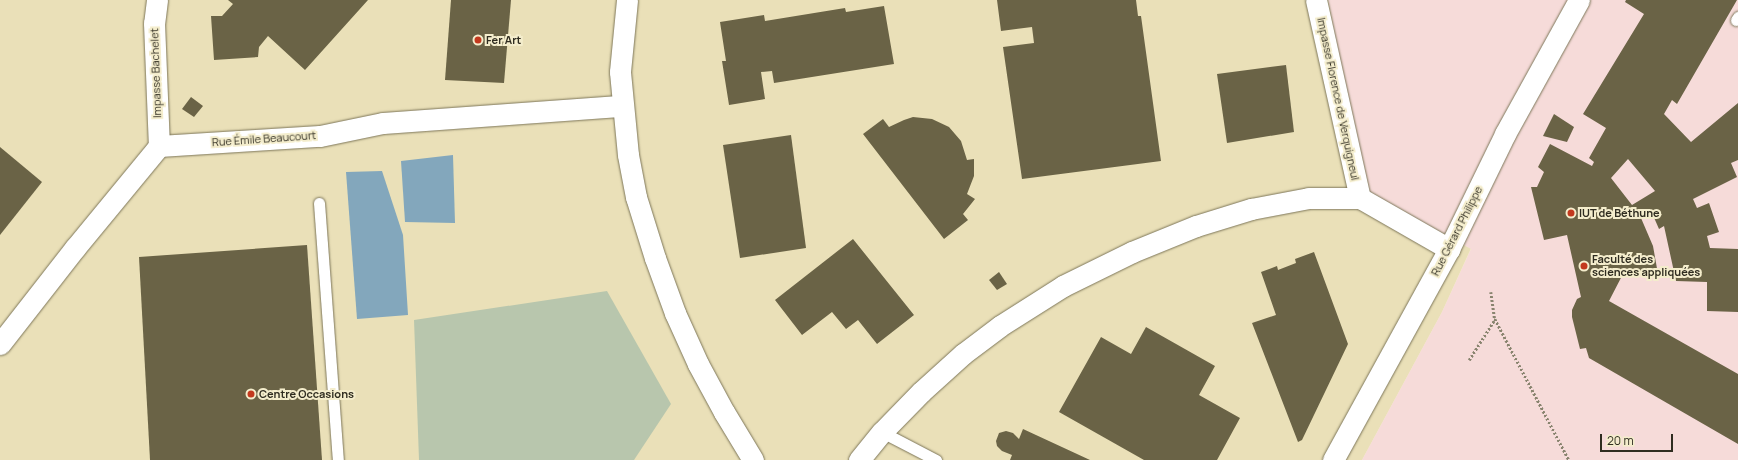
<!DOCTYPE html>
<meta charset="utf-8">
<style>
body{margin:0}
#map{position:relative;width:1738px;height:460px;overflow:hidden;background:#f4edcc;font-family:Manrope,sans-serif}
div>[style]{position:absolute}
.built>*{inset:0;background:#eae0b8}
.education>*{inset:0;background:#f6dbd9}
.green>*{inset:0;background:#b8c6ad}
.water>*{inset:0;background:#83a7bc}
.building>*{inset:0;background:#6a6346}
.path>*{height:2.5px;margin-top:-1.25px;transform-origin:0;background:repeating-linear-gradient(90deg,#89846f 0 2px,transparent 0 4px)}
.roads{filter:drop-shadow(0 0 1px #7d7659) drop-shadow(0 0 1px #7d7659)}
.service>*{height:11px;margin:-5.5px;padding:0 5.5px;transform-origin:5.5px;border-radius:5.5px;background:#fff}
.minor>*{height:21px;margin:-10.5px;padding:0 10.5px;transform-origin:10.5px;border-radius:10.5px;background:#fff}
.dots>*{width:11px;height:11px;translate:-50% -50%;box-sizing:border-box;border:2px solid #f4edcc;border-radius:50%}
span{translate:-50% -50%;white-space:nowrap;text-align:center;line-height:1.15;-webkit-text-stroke:4px #f4edcc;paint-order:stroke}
.poi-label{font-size:11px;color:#2f2c20;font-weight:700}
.left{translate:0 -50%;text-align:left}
.street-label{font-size:11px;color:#2f2c20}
.scale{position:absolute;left:1600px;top:434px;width:73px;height:18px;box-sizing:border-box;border:2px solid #2f2c20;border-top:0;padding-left:5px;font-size:12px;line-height:14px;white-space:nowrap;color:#2f2c20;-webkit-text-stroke:3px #f4edcc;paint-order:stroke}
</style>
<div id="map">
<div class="built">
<i style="clip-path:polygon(0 0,1328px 0,1366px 192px,1471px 248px,1442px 312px,1362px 460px,0 460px)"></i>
</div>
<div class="education">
<i style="clip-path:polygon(1328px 0,1738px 0,1738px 460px,1362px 460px,1442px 312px,1471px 249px,1366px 192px)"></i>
</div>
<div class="green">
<i style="clip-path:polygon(607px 291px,671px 404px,634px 460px,419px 460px,414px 320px)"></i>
</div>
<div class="water">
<i style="clip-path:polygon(453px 155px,455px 223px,405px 222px,401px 161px)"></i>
<i style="clip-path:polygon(382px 171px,403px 235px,408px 315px,357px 319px,346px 172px)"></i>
</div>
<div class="building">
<i style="clip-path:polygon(228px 0,368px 0,305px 70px,268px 36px,259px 47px,258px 57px,214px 60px,211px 16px,222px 16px,233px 4px)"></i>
<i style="clip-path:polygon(451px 0,511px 0,504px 83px,445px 80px)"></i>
<i style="clip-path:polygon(997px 0,1136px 0,1138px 16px,1141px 16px,1161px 161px,1022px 179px,1003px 47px,1034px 43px,1032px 27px,1001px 31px)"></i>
<i style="clip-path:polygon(evenodd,1626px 0,1737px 0,1677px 104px,1672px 100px,1664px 114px,1691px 142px,1738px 103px,1738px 160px,1731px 163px,1737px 177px,1693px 199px,1697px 208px,1709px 203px,1719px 232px,1707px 236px,1710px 248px,1738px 249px,1738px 312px,1707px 311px,1707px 282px,1676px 281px,1664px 226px,1659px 229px,1652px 213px,1641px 218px,1653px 246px,1658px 274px,1635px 276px,1634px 271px,1624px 272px,1609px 301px,1738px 374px,1738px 444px,1589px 358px,1586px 348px,1580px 349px,1572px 317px,1572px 310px,1577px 299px,1581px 297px,1567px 235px,1544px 240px,1531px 187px,1537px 187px,1544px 172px,1538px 167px,1550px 144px,1592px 166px,1594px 162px,1589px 158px,1606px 128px,1583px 114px,1644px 14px,1625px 2px,1626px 0,1628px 159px,1655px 191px,1632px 205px,1611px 178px,1628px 159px)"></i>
<i style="clip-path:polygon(884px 6px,894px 64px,774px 83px,772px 71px,761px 72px,765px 99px,729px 105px,722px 61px,726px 61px,720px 22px,764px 15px,765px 21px,845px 8px,846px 12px)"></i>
<i style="clip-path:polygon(1286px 65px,1294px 132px,1227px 143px,1217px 74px)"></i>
<i style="clip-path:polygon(191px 97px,203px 106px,194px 117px,182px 109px)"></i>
<i style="clip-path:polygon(1554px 114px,1574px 127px,1567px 142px,1543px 136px)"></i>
<i style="clip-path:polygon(913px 117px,932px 119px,949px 127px,961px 141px,967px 160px,974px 159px,974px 176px,967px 194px,975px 199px,963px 214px,968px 220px,944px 239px,863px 134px,883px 119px,889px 127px,904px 120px)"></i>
<i style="clip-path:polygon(791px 135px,806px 248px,740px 258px,723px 145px)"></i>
<i style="clip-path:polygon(0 147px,42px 182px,0 235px)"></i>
<i style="clip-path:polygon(853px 239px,914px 315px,877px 344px,858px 320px,846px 329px,832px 312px,802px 335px,775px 300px)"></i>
<i style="clip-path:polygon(307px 245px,322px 460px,150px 460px,139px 257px)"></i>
<i style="clip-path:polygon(1314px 252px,1348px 344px,1302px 440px,1298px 442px,1252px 323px,1276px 315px,1261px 272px,1277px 266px,1278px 270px,1296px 263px,1295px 259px)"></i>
<i style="clip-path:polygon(999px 272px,1007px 284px,997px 290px,989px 280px)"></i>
<i style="clip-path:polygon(1146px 327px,1215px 366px,1199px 395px,1240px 418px,1217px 460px,1144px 460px,1059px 412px,1101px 337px,1131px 354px)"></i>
<i style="clip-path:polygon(1023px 429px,1090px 460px,1010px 460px,1012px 455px,1002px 451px,997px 446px,996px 441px,999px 433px,1006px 431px,1013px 433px,1019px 439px)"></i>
</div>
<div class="path">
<i style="left:1491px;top:292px;width:27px;rotate:82deg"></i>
<i style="left:1495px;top:319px;width:159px;rotate:62.3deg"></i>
<i style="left:1469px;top:360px;width:49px;rotate:-57.6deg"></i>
</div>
<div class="roads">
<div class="service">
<i style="left:1736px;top:20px;width:4px;rotate:-56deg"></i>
<i style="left:319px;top:203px;width:258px;rotate:85.8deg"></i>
<i style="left:882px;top:432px;width:61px;rotate:27.4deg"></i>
</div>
<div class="minor">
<i style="left:157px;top:0;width:23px;rotate:97deg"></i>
<i style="left:154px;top:23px;width:123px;rotate:87.7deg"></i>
<i style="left:627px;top:0;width:72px;rotate:95.6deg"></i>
<i style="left:620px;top:72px;width:83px;rotate:84.5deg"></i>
<i style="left:628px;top:155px;width:43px;rotate:79.2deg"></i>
<i style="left:636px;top:197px;width:64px;rotate:72.7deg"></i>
<i style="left:655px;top:258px;width:59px;rotate:70deg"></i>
<i style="left:675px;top:313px;width:56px;rotate:65.7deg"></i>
<i style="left:698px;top:364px;width:55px;rotate:61.6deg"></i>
<i style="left:724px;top:412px;width:56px;rotate:58.9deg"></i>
<i style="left:1316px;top:0;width:203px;rotate:77.5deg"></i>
<i style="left:0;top:344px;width:122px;rotate:-52deg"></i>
<i style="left:75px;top:248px;width:132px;rotate:-50.5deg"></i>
<i style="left:159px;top:146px;width:161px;rotate:-3.6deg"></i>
<i style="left:320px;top:136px;width:64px;rotate:-11.7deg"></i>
<i style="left:383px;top:123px;width:240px;rotate:-4.1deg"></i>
<i style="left:859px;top:460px;width:36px;rotate:-51deg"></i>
<i style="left:882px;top:432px;width:56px;rotate:-45.7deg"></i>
<i style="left:921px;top:392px;width:57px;rotate:-42.1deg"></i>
<i style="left:963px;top:354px;width:46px;rotate:-37.1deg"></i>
<i style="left:1000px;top:326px;width:75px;rotate:-32.4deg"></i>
<i style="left:1063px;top:286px;width:77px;rotate:-26.2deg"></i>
<i style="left:1132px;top:252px;width:69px;rotate:-22.1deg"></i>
<i style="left:1196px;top:226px;width:58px;rotate:-17.2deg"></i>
<i style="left:1251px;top:209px;width:59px;rotate:-10.7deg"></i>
<i style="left:1309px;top:198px;width:51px"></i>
<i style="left:1360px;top:198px;width:103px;rotate:29.8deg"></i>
<i style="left:1333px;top:460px;width:241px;rotate:-61.2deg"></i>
<i style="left:1449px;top:249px;width:128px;rotate:-64deg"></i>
<i style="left:1505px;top:134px;width:153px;rotate:-61.1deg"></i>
</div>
</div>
<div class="dots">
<i style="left:478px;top:40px;background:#c3391e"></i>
<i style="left:1571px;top:213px;background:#c3391e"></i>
<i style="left:1584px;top:266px;background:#c3391e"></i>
<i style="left:251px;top:394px;background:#c3391e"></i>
</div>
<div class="poi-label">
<span class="left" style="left:486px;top:40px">Fer Art</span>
<span class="left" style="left:1579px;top:213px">IUT de Béthune</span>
<span class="left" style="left:1592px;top:266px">Faculté des<br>sciences appliquées</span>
<span class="left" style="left:259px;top:394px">Centre Occasions</span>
</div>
<div class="street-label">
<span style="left:156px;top:73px;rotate:-92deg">Impasse Bachelet</span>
<span style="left:1338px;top:99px;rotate:78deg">Impasse Florence de Verquigneul</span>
<span style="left:264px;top:139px;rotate:-4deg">Rue Émile Beaucourt</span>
<span style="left:1457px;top:231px;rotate:-63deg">Rue Gérard Philippe</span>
</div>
<div class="scale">20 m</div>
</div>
